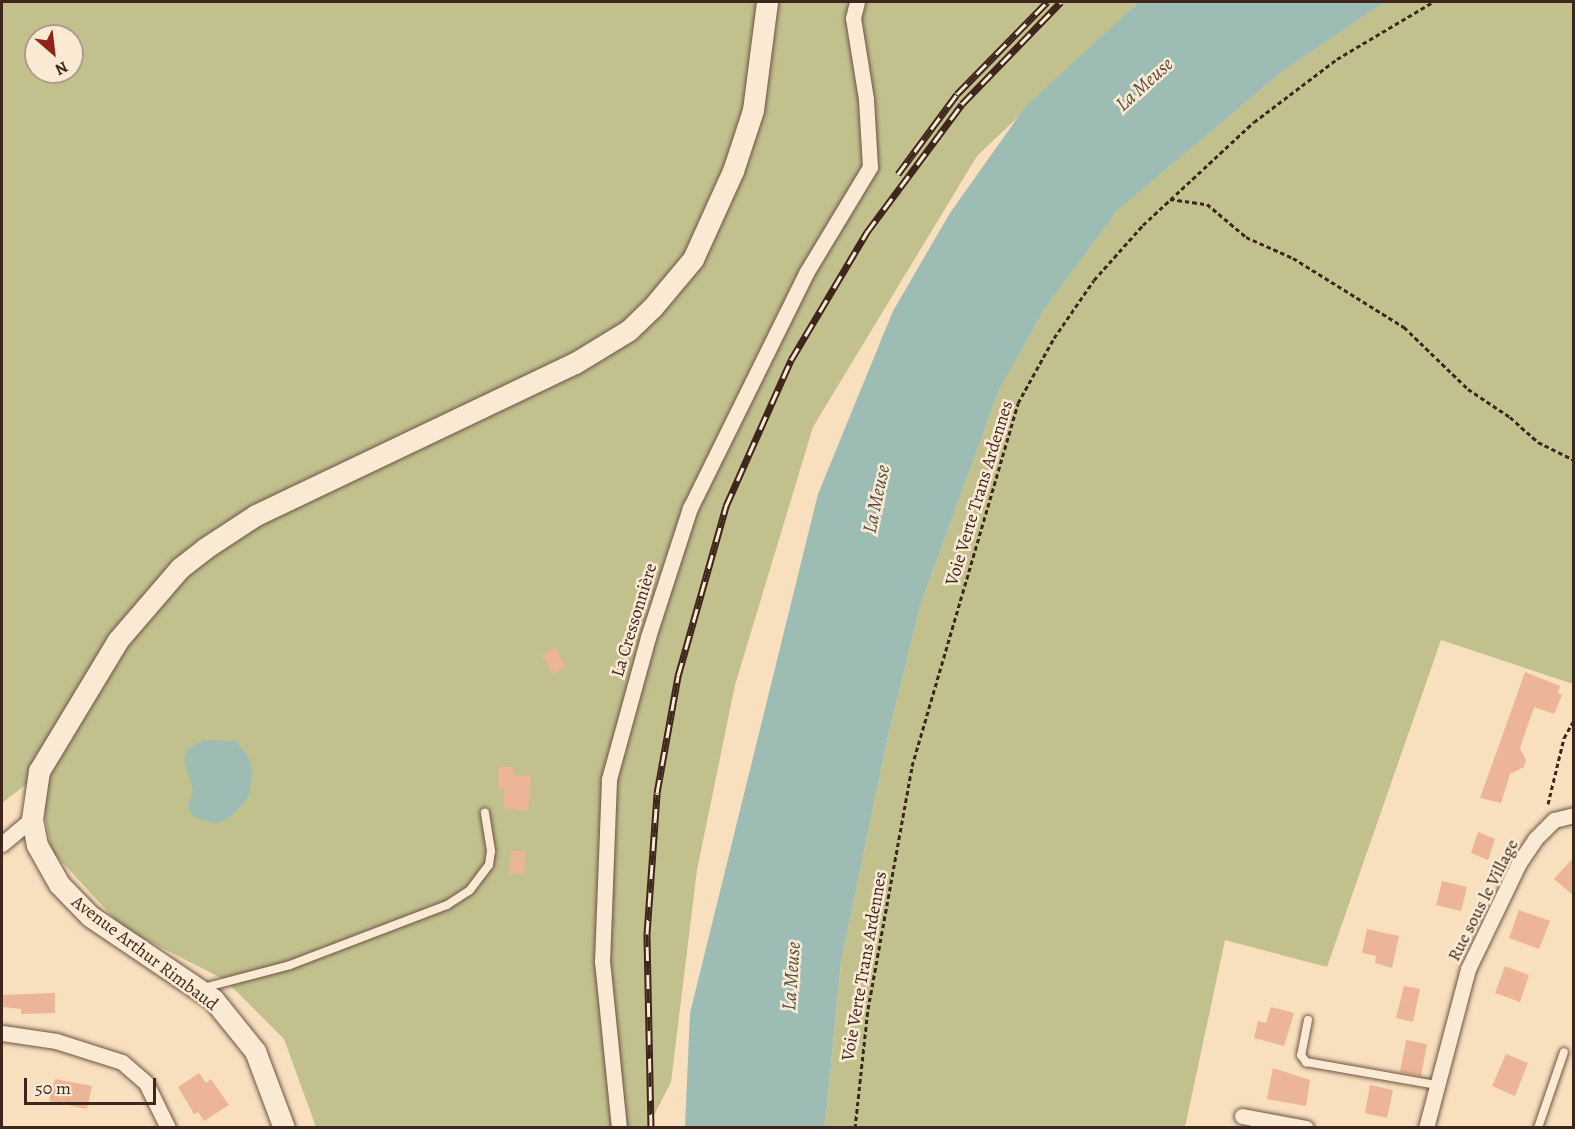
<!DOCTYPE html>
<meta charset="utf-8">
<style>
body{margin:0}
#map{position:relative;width:1575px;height:1129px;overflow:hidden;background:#f8dfbd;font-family:Alegreya,serif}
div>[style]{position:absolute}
.green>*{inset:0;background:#c2c18e}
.water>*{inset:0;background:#9dbcb3}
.building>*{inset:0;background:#edb598}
.path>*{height:3px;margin-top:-1.5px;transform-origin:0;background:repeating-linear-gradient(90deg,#3f261d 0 4.5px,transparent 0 7.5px)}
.roads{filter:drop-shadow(0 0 2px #6d5445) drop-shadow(0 0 2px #6d5445)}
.lane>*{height:8px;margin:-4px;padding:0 4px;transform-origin:4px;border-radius:4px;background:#faead4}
.street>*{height:15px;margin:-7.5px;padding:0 7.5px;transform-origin:7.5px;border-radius:7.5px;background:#faead4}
.secondary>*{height:21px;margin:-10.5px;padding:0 10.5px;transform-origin:10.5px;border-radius:10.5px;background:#faead4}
.rail>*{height:7px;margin-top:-3.5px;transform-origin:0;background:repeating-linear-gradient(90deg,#faead4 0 14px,#3f261d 0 28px);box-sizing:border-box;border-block:2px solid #3f261d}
span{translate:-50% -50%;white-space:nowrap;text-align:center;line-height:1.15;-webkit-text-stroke:5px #faead4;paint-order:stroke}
.street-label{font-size:18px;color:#3f261d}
.water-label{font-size:20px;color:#564c42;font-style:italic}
.frame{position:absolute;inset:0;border:3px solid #3f261d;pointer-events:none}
.north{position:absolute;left:24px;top:24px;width:60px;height:60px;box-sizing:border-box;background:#faead4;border:2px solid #af9c8b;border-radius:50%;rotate:152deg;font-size:16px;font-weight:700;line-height:24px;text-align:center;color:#3f261d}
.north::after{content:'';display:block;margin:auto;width:21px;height:27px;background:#8f2418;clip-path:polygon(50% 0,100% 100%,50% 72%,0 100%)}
.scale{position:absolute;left:24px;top:1078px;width:132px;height:27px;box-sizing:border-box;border:3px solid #3f261d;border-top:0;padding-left:8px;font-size:18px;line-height:21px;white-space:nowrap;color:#3f261d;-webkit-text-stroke:4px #faead4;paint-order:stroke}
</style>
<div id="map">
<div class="green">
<i style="clip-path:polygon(evenodd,2px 2px,1139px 2px,977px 156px,813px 427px,735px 685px,697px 870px,671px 1082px,648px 1127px,316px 1127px,284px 1039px,225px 980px,123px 928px,51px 850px,38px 775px,2px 803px,2px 2px,36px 36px,72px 36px,72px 72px,36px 72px,36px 36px)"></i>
<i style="clip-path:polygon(1385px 2px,1573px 2px,1573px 684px,1441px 640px,1327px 967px,1225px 940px,1185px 1127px,825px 1128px,841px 962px,888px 736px,920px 606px,999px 390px,1046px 307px,1117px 211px,1283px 71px)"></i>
</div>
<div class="water">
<i style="clip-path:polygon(1139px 2px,1385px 2px,1283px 71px,1117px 211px,1046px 307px,999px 390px,920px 606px,888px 736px,841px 962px,825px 1127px,685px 1127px,690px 1013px,818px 494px,893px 311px,950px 213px,1025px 107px)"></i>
<i style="clip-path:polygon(205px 740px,236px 741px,249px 758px,253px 772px,248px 798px,233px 815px,218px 824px,194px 817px,188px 808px,193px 789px,184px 760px,188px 749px)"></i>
</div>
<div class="building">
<i style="clip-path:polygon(556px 648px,565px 667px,553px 674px,542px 655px)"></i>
<i style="clip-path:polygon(1525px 672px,1560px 686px,1558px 693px,1562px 695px,1554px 714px,1534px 707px,1520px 748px,1526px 760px,1524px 767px,1510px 774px,1501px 803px,1480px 798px)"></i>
<i style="clip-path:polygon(499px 767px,513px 767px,513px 775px,531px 776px,528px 811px,504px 808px,504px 789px,498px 788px)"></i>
<i style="clip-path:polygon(1478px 832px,1495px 839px,1488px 860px,1471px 853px)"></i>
<i style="clip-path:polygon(511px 851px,525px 851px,524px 874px,510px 873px)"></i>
<i style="clip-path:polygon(1574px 857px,1574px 896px,1554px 879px)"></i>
<i style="clip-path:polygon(1442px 881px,1467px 887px,1461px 911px,1436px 905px)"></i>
<i style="clip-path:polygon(1519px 910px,1550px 921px,1539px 949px,1509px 938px)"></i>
<i style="clip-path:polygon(1367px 929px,1399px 936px,1392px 968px,1375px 963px,1376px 956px,1362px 953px)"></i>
<i style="clip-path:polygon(1505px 966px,1529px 975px,1520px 1002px,1495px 993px)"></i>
<i style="clip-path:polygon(1404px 986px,1420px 989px,1413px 1022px,1396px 1018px)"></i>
<i style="clip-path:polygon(55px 993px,55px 1013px,21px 1014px,21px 1009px,2px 1007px,2px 995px)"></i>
<i style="clip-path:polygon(1271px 1007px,1294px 1013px,1284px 1046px,1254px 1038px,1258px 1021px,1266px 1023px)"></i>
<i style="clip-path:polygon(1406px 1040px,1427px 1044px,1421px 1076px,1400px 1072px)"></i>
<i style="clip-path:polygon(1506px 1054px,1528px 1063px,1515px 1096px,1492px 1086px)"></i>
<i style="clip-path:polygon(1273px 1068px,1310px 1080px,1306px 1106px,1267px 1099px)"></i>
<i style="clip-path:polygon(199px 1073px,206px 1083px,211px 1079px,229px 1105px,204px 1121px,198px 1112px,194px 1114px,178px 1087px)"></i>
<i style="clip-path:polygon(55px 1079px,92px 1086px,87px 1109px,49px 1101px)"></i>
<i style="clip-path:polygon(1370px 1085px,1393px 1090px,1387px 1118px,1365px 1113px)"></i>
</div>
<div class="path">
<i style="left:1170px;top:199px;width:37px;rotate:8deg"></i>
<i style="left:1207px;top:204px;width:51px;rotate:40.2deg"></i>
<i style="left:1246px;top:237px;width:51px;rotate:24.1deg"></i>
<i style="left:1293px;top:258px;width:131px;rotate:31.9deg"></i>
<i style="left:1404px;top:327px;width:89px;rotate:44.1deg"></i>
<i style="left:1468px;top:389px;width:50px;rotate:33.7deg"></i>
<i style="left:1510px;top:417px;width:38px;rotate:42deg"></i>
<i style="left:1538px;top:442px;width:40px;rotate:26.6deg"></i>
<i style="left:1548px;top:804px;width:68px;rotate:-76.4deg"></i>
<i style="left:1564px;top:738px;width:21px;rotate:-61deg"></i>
<i style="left:855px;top:1128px;width:120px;rotate:-83.8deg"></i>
<i style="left:868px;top:1009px;width:247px;rotate:-79.7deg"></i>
<i style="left:912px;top:766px;width:378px;rotate:-73.7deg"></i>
<i style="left:1018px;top:403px;width:74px;rotate:-61deg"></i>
<i style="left:1054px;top:338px;width:70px;rotate:-55.4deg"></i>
<i style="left:1094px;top:280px;width:74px;rotate:-48.3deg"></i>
<i style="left:1143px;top:225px;width:151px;rotate:-42.9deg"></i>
<i style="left:1254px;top:122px;width:104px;rotate:-37.2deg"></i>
<i style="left:1337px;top:59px;width:112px;rotate:-30.7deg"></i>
</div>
<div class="roads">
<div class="lane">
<i style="left:203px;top:988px;width:90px;rotate:-14.8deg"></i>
<i style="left:290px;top:965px;width:168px;rotate:-20.9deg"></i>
<i style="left:447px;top:905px;width:27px;rotate:-33deg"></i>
<i style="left:470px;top:890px;width:31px;rotate:-53deg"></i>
<i style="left:489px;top:865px;width:14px;rotate:-82deg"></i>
<i style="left:491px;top:851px;width:39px;rotate:-99deg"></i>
<i style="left:1308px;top:1020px;width:36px;rotate:101deg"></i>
<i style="left:1301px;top:1055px;width:9px;rotate:54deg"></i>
<i style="left:1306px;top:1062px;width:133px;rotate:10deg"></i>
<i style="left:1538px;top:1128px;width:80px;rotate:-71.1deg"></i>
</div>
<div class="street">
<i style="left:2px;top:844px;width:39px;rotate:-40deg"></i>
<i style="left:2px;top:1033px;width:55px;rotate:8.4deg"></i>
<i style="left:56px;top:1041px;width:69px;rotate:17.7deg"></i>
<i style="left:122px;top:1062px;width:32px;rotate:41deg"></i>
<i style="left:146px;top:1083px;width:50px;rotate:63.9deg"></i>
<i style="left:1242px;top:1116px;width:65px;rotate:10.6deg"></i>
<i style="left:619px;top:1128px;width:167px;rotate:-95.8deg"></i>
<i style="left:602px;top:962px;width:183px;rotate:-87.8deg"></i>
<i style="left:609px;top:779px;width:147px;rotate:-74.6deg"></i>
<i style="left:648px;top:637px;width:136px;rotate:-72deg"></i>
<i style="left:690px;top:508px;width:262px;rotate:-63.7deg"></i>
<i style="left:806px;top:273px;width:124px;rotate:-58.9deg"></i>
<i style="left:870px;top:167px;width:68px;rotate:-93.4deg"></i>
<i style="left:866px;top:99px;width:82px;rotate:-99.1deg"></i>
<i style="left:853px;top:18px;width:16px;rotate:-76deg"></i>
<i style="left:1426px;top:1128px;width:164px;rotate:-75.2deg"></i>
<i style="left:1468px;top:969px;width:118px;rotate:-64.3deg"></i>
<i style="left:1519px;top:863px;width:29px;rotate:-56deg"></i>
<i style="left:1535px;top:839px;width:27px;rotate:-45deg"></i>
<i style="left:1554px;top:820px;width:21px;rotate:-14deg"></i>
</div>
<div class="secondary">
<i style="left:284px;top:1128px;width:82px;rotate:-110.6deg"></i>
<i style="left:255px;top:1051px;width:67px;rotate:-128.9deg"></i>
<i style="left:213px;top:999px;width:148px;rotate:-146deg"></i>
<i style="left:90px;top:916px;width:45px;rotate:-134.1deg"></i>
<i style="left:59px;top:884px;width:45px;rotate:-119.4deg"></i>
<i style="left:37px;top:845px;width:26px;rotate:-101deg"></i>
<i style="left:32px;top:819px;width:49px;rotate:-81.7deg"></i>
<i style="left:39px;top:771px;width:153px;rotate:-58.9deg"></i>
<i style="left:118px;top:640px;width:95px;rotate:-49.3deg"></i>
<i style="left:180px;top:568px;width:31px;rotate:-38deg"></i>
<i style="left:204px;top:549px;width:62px;rotate:-33.2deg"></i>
<i style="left:256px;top:515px;width:353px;rotate:-25.5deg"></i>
<i style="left:575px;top:363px;width:63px;rotate:-31.4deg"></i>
<i style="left:629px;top:330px;width:32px;rotate:-44deg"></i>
<i style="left:652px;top:308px;width:64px;rotate:-50.1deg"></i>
<i style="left:693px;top:259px;width:97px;rotate:-65.6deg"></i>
<i style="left:733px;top:171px;width:64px;rotate:-71.8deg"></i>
<i style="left:753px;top:110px;width:109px;rotate:-82.6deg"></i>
</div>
</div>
<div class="rail">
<i style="left:898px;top:174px;width:99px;rotate:-53.6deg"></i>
<i style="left:957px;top:94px;width:129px;rotate:-45.6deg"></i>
<i style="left:651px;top:1128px;width:194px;rotate:-91.2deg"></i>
<i style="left:647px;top:934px;width:141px;rotate:-85.9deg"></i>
<i style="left:657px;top:793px;width:119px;rotate:-79.8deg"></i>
<i style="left:678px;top:676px;width:177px;rotate:-74.2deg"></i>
<i style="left:726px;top:506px;width:160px;rotate:-66deg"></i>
<i style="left:791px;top:360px;width:149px;rotate:-59.3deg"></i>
<i style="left:867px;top:232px;width:159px;rotate:-53.4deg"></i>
<i style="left:962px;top:104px;width:142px;rotate:-45.9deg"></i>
</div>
<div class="street-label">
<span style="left:979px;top:493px;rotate:-73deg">Voie Verte Trans Ardennes</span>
<span style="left:634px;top:620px;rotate:-73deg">La Cressonnière</span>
<span style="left:1483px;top:900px;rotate:-63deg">Rue sous le Village</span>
<span style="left:145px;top:953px;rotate:37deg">Avenue Arthur Rimbaud</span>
<span style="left:864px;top:966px;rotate:-80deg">Voie Verte Trans Ardennes</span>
</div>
<div class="water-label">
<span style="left:1144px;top:84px;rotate:-42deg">La Meuse</span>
<span style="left:876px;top:499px;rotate:-78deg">La Meuse</span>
<span style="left:791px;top:976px;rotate:-86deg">La Meuse</span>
</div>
<div class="frame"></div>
<div class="north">N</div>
<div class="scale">50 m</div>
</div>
